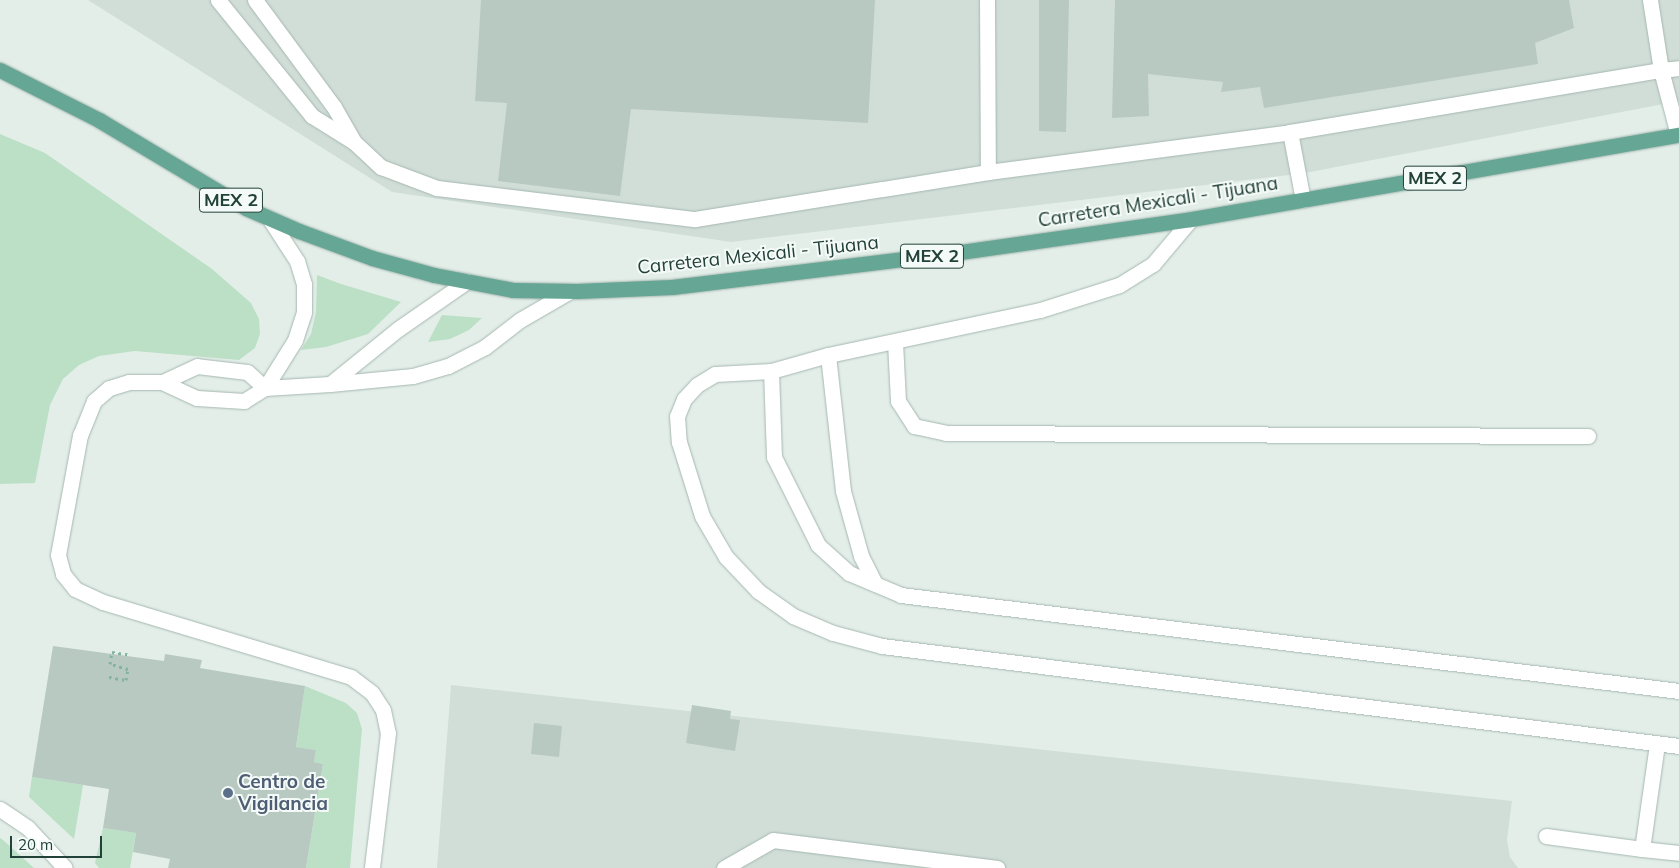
<!DOCTYPE html>
<style>
body{margin:0}
#map{position:relative;width:1679px;height:868px;overflow:hidden;background:#e3eee9;font-family:Mulish,sans-serif}
div>[style]{position:absolute}
.built>*{inset:0;background:#d1ded8}
.green>*{inset:0;background:#bbe0c5}
.building>*{inset:0;background:#b8c9c2}
.path>*{height:3px;margin-top:-1.5px;transform-origin:0;background:repeating-linear-gradient(90deg,#82b3a3 0 2.5px,transparent 0 6.5px)}
.roads{filter:drop-shadow(0 0 1px #a5b7b0) drop-shadow(0 0 1px #a5b7b0)}
.service>*{height:15px;margin:-7.5px;padding:0 7.5px;transform-origin:7.5px;border-radius:7.5px;background:#fff}
.primary>*{height:15px;margin:-7.5px;padding:0 7.5px;transform-origin:7.5px;border-radius:7.5px;background:#65a694}
.dots>*{width:14px;height:14px;translate:-50% -50%;box-sizing:border-box;border:2px solid #f4faf7;border-radius:50%}
span{translate:-50% -50%;white-space:nowrap;text-align:center;line-height:1.15;-webkit-text-stroke:4px #f4faf7;paint-order:stroke}
.shield-label span{padding:1px 4px;background:#f4faf7;border:1px solid;border-radius:4px;-webkit-text-stroke-width:0}
.shield-label{font-size:18px;color:#224138;font-weight:700}
.street-label{font-size:19px;color:#224138}
.service-label{font-size:19px;color:#4e5e75;font-weight:700}
.left{translate:0 -50%;text-align:left}
.scale{position:absolute;left:10px;top:836px;width:92px;height:22px;box-sizing:border-box;border:2px solid #224138;border-top:0;padding-left:6px;font-size:15px;line-height:18px;white-space:nowrap;color:#224138;-webkit-text-stroke:4px #f4faf7;paint-order:stroke}
</style>
<div id="map">
<div class="built">
<i style="clip-path:polygon(88px 0,1679px 0,1679px 101px,1305px 173px,731px 242px,392px 192px)"></i>
<i style="clip-path:polygon(451px 685px,1512px 801px,1507px 840px,1510px 857px,1518px 868px,437px 868px)"></i>
</div>
<div class="green">
<i style="clip-path:polygon(0 134px,45px 153px,212px 269px,251px 303px,259px 319px,260px 334px,255px 348px,239px 360px,135px 351px,99px 356px,79px 365px,63px 379px,50px 405px,35px 483px,0 484px)"></i>
<i style="clip-path:polygon(317px 275px,341px 284px,401px 302px,368px 334px,326px 347px,301px 350px,311px 334px,316px 312px)"></i>
<i style="clip-path:polygon(442px 315px,482px 318px,469px 330px,450px 339px,428px 342px)"></i>
<i style="clip-path:polygon(305px 686px,346px 703px,357px 713px,362px 729px,350px 868px,306px 868px,323px 764px,314px 762px,316px 750px,296px 747px)"></i>
<i style="clip-path:polygon(32px 777px,83px 785px,74px 839px,29px 797px)"></i>
<i style="clip-path:polygon(103px 828px,136px 833px,130px 868px,99px 868px,95px 863px)"></i>
<i style="clip-path:polygon(0 838px,3px 840px,34px 868px,0 868px)"></i>
</div>
<div class="building">
<i style="clip-path:polygon(481px 0,875px 0,868px 123px,631px 109px,620px 196px,498px 181px,507px 103px,475px 101px)"></i>
<i style="clip-path:polygon(1039px 0,1069px 0,1066px 132px,1039px 131px)"></i>
<i style="clip-path:polygon(1115px 0,1569px 0,1574px 28px,1535px 43px,1538px 64px,1264px 108px,1260px 87px,1221px 92px,1223px 82px,1148px 74px,1149px 116px,1112px 118px)"></i>
<i style="clip-path:polygon(53px 646px,164px 661px,165px 654px,202px 660px,200px 668px,305px 686px,296px 747px,316px 750px,314px 762px,323px 764px,306px 868px,168px 868px,170px 859px,133px 852px,136px 833px,103px 828px,109px 789px,32px 777px)"></i>
<i style="clip-path:polygon(692px 705px,731px 711px,730px 719px,740px 720px,735px 751px,686px 743px)"></i>
<i style="clip-path:polygon(534px 723px,562px 726px,559px 757px,531px 754px)"></i>
</div>
<div class="path">
<i style="left:109px;top:677px;width:17px;rotate:10deg"></i>
<i style="left:126px;top:680px;width:11px;rotate:-80deg"></i>
<i style="left:128px;top:669px;width:19px;rotate:-164deg"></i>
<i style="left:110px;top:664px;width:12px;rotate:-81deg"></i>
<i style="left:112px;top:652px;width:18px;rotate:9deg"></i>
</div>
<div class="roads">
<div class="service">
<i style="left:218px;top:0;width:149px;rotate:51deg"></i>
<i style="left:312px;top:116px;width:49px;rotate:31.8deg"></i>
<i style="left:354px;top:142px;width:37px;rotate:43deg"></i>
<i style="left:381px;top:167px;width:60px;rotate:20.6deg"></i>
<i style="left:437px;top:188px;width:260px;rotate:6.9deg"></i>
<i style="left:695px;top:219px;width:297px;rotate:-9.1deg"></i>
<i style="left:988px;top:172px;width:305px;rotate:-7.5deg"></i>
<i style="left:1290px;top:132px;width:376px;rotate:-9.5deg"></i>
<i style="left:1661px;top:70px;width:67px;rotate:75.3deg"></i>
<i style="left:255px;top:0;width:133px;rotate:53.6deg"></i>
<i style="left:334px;top:107px;width:40px;rotate:60.3deg"></i>
<i style="left:987px;top:0;width:172px;rotate:89.7deg"></i>
<i style="left:1650px;top:0;width:71px;rotate:81.1deg"></i>
<i style="left:1661px;top:70px;width:18px;rotate:-6deg"></i>
<i style="left:1290px;top:132px;width:69px;rotate:79.2deg"></i>
<i style="left:1191px;top:219px;width:59px;rotate:130.2deg"></i>
<i style="left:1153px;top:264px;width:40px;rotate:148deg"></i>
<i style="left:1119px;top:285px;width:83px;rotate:162.4deg"></i>
<i style="left:1040px;top:310px;width:217px;rotate:168deg"></i>
<i style="left:828px;top:355px;width:59px;rotate:164.3deg"></i>
<i style="left:771px;top:371px;width:56px;rotate:176.9deg"></i>
<i style="left:715px;top:374px;width:21px;rotate:149deg"></i>
<i style="left:697px;top:385px;width:19px;rotate:133deg"></i>
<i style="left:684px;top:399px;width:18px;rotate:112deg"></i>
<i style="left:677px;top:416px;width:26px;rotate:86deg"></i>
<i style="left:679px;top:442px;width:77px;rotate:72.7deg"></i>
<i style="left:702px;top:516px;width:48px;rotate:59.7deg"></i>
<i style="left:726px;top:557px;width:47px;rotate:46.7deg"></i>
<i style="left:758px;top:591px;width:43px;rotate:35.5deg"></i>
<i style="left:793px;top:616px;width:43px;rotate:23deg"></i>
<i style="left:833px;top:633px;width:51px;rotate:14.9deg"></i>
<i style="left:882px;top:646px;width:803px;rotate:7.15deg"></i>
<i style="left:895px;top:342px;width:59px;rotate:87.1deg"></i>
<i style="left:898px;top:401px;width:30px;rotate:57deg"></i>
<i style="left:914px;top:426px;width:33px;rotate:12deg"></i>
<i style="left:946px;top:433px;width:642px;rotate:0.27deg"></i>
<i style="left:828px;top:355px;width:137px;rotate:83.7deg"></i>
<i style="left:843px;top:491px;width:67px;rotate:74.5deg"></i>
<i style="left:861px;top:556px;width:31px;rotate:63deg"></i>
<i style="left:771px;top:371px;width:86px;rotate:88deg"></i>
<i style="left:774px;top:457px;width:98px;rotate:63.4deg"></i>
<i style="left:818px;top:545px;width:42px;rotate:42.1deg"></i>
<i style="left:849px;top:573px;width:56px;rotate:22.9deg"></i>
<i style="left:901px;top:595px;width:784px;rotate:7.03deg"></i>
<i style="left:162px;top:382px;width:33px;rotate:180deg"></i>
<i style="left:129px;top:382px;width:21px;rotate:163deg"></i>
<i style="left:109px;top:388px;width:20px;rotate:139deg"></i>
<i style="left:94px;top:401px;width:37px;rotate:112deg"></i>
<i style="left:80px;top:435px;width:122px;rotate:100.4deg"></i>
<i style="left:58px;top:555px;width:20px;rotate:75deg"></i>
<i style="left:63px;top:574px;width:19px;rotate:51deg"></i>
<i style="left:75px;top:589px;width:31px;rotate:25deg"></i>
<i style="left:103px;top:602px;width:259px;rotate:16.8deg"></i>
<i style="left:351px;top:677px;width:26px;rotate:37deg"></i>
<i style="left:372px;top:693px;width:20px;rotate:57deg"></i>
<i style="left:383px;top:710px;width:24px;rotate:78deg"></i>
<i style="left:388px;top:733px;width:136px;rotate:96.8deg"></i>
<i style="left:330px;top:384px;width:83px;rotate:-5.5deg"></i>
<i style="left:413px;top:376px;width:36px;rotate:-16deg"></i>
<i style="left:448px;top:366px;width:42px;rotate:-27.2deg"></i>
<i style="left:485px;top:347px;width:44px;rotate:-37.6deg"></i>
<i style="left:520px;top:320px;width:58px;rotate:-30.1deg"></i>
<i style="left:265px;top:388px;width:24px;rotate:-138deg"></i>
<i style="left:247px;top:372px;width:50px;rotate:-173.2deg"></i>
<i style="left:197px;top:366px;width:38px;rotate:155deg"></i>
<i style="left:162px;top:382px;width:38px;rotate:25deg"></i>
<i style="left:197px;top:398px;width:47px;rotate:3.7deg"></i>
<i style="left:244px;top:401px;width:25px;rotate:-32deg"></i>
<i style="left:265px;top:388px;width:65px;rotate:-3.5deg"></i>
<i style="left:330px;top:384px;width:87px;rotate:-39deg"></i>
<i style="left:398px;top:329px;width:84px;rotate:-34.8deg"></i>
<i style="left:265px;top:388px;width:57px;rotate:-58deg"></i>
<i style="left:295px;top:340px;width:29px;rotate:-72deg"></i>
<i style="left:304px;top:312px;width:28px;rotate:-90deg"></i>
<i style="left:304px;top:284px;width:24px;rotate:-107deg"></i>
<i style="left:297px;top:261px;width:51px;rotate:-123.1deg"></i>
<i style="left:1657px;top:744px;width:106px;rotate:98.1deg"></i>
<i style="left:1642px;top:849px;width:37px;rotate:6deg"></i>
<i style="left:0;top:809px;width:34px;rotate:34deg"></i>
<i style="left:28px;top:828px;width:54px;rotate:47.2deg"></i>
<i style="left:1546px;top:836px;width:97px;rotate:7.7deg"></i>
<i style="left:724px;top:868px;width:56px;rotate:-29.7deg"></i>
<i style="left:773px;top:840px;width:226px;rotate:7.1deg"></i>
</div>
<div class="primary">
<i style="left:0;top:70px;width:111px;rotate:26.8deg"></i>
<i style="left:99px;top:120px;width:171px;rotate:30.9deg"></i>
<i style="left:246px;top:208px;width:58px;rotate:23.5deg"></i>
<i style="left:299px;top:231px;width:78px;rotate:20.3deg"></i>
<i style="left:372px;top:258px;width:64px;rotate:15.3deg"></i>
<i style="left:434px;top:275px;width:80px;rotate:10.8deg"></i>
<i style="left:513px;top:290px;width:64px;rotate:0.9deg"></i>
<i style="left:577px;top:291px;width:95px;rotate:-2.4deg"></i>
<i style="left:672px;top:287px;width:290px;rotate:-6.9deg"></i>
<i style="left:960px;top:252px;width:233px;rotate:-8.1deg"></i>
<i style="left:1191px;top:219px;width:495px;rotate:-9.8deg"></i>
</div>
</div>
<div class="dots">
<i style="left:228px;top:793px;background:#5c6f8a"></i>
</div>
<div class="shield-label">
<span style="left:1435px;top:178px">MEX 2</span>
<span style="left:231px;top:200px">MEX 2</span>
<span style="left:932px;top:256px">MEX 2</span>
</div>
<div class="street-label">
<span style="left:1158px;top:202px;rotate:-9deg">Carretera Mexicali - Tijuana</span>
<span style="left:758px;top:255px;rotate:-6deg">Carretera Mexicali - Tijuana</span>
</div>
<div class="service-label">
<span class="left" style="left:238px;top:793px">Centro de<br>Vigilancia</span>
</div>
<div class="scale">20 m</div>
</div>
